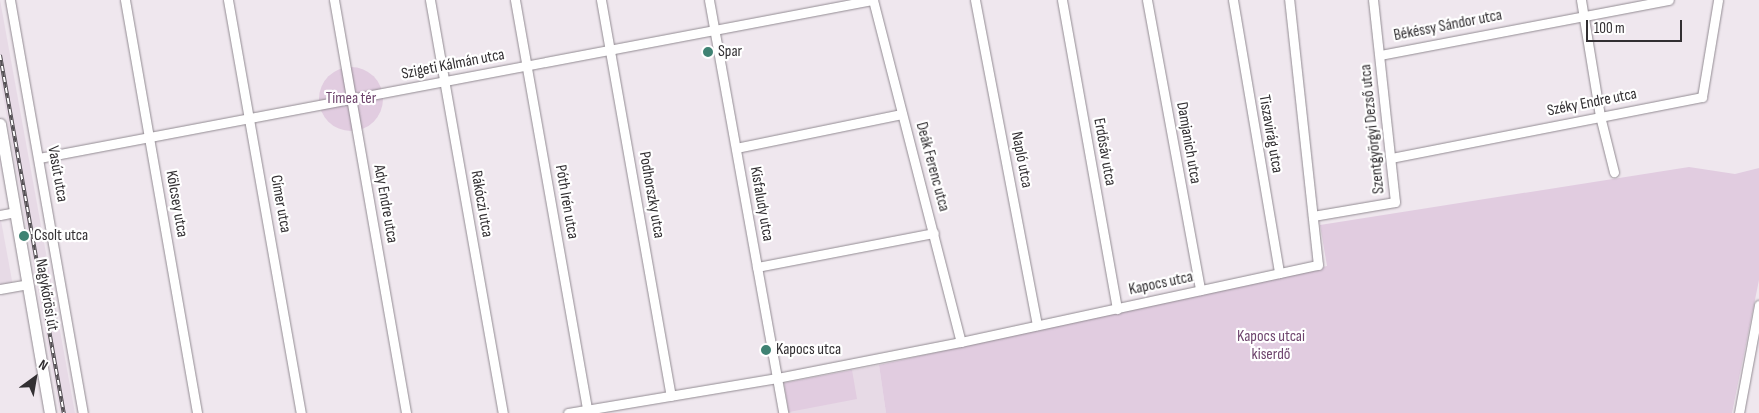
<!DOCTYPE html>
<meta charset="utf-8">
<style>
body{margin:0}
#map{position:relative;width:1759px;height:413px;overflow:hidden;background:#efe7ee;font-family:"Sofia Sans Condensed",sans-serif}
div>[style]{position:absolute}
.built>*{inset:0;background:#e7dae6}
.green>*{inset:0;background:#e1cce0}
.round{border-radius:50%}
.roads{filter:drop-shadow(0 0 1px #928b92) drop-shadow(0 0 1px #928b92)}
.minor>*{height:9px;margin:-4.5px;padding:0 4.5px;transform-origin:4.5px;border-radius:4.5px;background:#fff}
.major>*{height:11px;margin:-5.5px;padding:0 5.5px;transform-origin:5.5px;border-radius:5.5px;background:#fff}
.rail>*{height:4px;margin-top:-2px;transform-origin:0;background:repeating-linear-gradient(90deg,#fff 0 5.5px,#545054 0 11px);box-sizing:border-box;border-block:1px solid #545054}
.dots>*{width:14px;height:14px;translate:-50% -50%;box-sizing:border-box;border:2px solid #fff;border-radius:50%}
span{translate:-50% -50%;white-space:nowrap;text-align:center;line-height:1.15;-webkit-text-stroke:4.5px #fff;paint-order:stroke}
.street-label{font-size:16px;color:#322f32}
.poi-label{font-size:16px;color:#322f32}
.left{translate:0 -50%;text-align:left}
.park-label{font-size:16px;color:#6f466e}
.north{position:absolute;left:10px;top:353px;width:50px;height:50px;-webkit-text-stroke:4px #fff;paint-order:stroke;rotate:32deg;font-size:14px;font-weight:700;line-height:20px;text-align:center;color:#322f32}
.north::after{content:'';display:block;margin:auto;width:18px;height:22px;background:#322f32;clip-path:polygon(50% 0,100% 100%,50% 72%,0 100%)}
.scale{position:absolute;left:1586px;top:20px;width:96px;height:22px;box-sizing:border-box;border:2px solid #322f32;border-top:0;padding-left:6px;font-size:15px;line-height:18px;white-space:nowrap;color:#322f32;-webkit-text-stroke:4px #fff;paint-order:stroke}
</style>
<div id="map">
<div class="built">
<i style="clip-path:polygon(0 0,75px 413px,60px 413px,0 78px)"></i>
<i style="clip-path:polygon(0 215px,13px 286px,0 289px)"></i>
<i style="clip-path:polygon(879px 365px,886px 413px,789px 413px,784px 383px)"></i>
</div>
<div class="green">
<i class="round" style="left:319px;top:67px;width:64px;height:64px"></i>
<i style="clip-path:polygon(1689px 167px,1735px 174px,1759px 168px,1759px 280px,1732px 413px,886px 413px,879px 365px,1327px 266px,1320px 225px)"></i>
<i style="clip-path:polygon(852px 370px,857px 399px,789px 412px,784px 383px)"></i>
</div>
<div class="roads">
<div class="minor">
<i style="left:10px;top:0;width:419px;rotate:80deg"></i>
<i style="left:125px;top:0;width:419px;rotate:80.1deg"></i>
<i style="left:228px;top:0;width:419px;rotate:80deg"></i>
<i style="left:334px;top:0;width:419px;rotate:80.1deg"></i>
<i style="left:430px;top:0;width:419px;rotate:80deg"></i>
<i style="left:515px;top:0;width:416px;rotate:80deg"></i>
<i style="left:601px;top:0;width:402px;rotate:80deg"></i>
<i style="left:709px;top:0;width:420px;rotate:79.8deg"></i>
<i style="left:873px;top:0;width:353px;rotate:75.6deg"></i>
<i style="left:975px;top:0;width:331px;rotate:79.2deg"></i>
<i style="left:1062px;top:0;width:314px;rotate:79.9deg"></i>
<i style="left:1147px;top:0;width:295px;rotate:79.6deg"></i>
<i style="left:1233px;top:0;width:277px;rotate:80.4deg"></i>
<i style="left:1581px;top:0;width:118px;rotate:80.7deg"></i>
<i style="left:1600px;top:116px;width:58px;rotate:76deg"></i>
<i style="left:1380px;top:55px;width:294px;rotate:-10.8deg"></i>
<i style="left:736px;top:148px;width:169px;rotate:-11.6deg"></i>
<i style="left:39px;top:158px;width:849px;rotate:-10.73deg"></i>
<i style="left:1391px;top:158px;width:317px;rotate:-11.1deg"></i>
<i style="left:1702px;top:97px;width:98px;rotate:-80.6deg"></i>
<i style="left:0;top:215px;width:15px;rotate:-11deg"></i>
<i style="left:1313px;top:216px;width:83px;rotate:-9.7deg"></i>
<i style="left:1395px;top:202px;width:203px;rotate:-96.2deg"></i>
<i style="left:757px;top:267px;width:180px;rotate:-10.9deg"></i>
<i style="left:0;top:289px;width:27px;rotate:-10deg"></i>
<i style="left:568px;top:413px;width:212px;rotate:-9.5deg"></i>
<i style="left:777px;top:378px;width:187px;rotate:-11.1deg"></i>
<i style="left:961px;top:342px;width:365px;rotate:-12.2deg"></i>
<i style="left:1318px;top:265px;width:267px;rotate:-96.2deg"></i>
<i style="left:1739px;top:413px;width:110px;rotate:-79.5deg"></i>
</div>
<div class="major">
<i style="left:0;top:124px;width:293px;rotate:80.2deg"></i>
</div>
</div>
<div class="rail">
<i style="left:0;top:55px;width:364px;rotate:79.9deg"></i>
</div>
<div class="dots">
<i style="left:708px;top:52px;background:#3f8273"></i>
<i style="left:24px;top:236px;background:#3f8273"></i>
<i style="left:766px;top:350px;background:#3f8273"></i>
</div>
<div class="street-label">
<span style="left:1448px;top:26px;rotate:-11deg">Békéssy Sándor utca</span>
<span style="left:453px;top:65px;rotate:-11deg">Szigeti Kálmán utca</span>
<span style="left:1592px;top:103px;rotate:-11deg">Széky Endre utca</span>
<span style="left:1373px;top:129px;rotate:-96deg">Szentgyörgyi Dezső utca</span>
<span style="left:1270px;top:134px;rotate:80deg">Tiszavirág utca</span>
<span style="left:1188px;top:143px;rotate:80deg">Damjanich utca</span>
<span style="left:1104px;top:152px;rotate:80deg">Erdősáv utca</span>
<span style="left:1021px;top:160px;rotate:79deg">Napló utca</span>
<span style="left:932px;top:167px;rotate:75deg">Deák Ferenc utca</span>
<span style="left:57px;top:174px;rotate:80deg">Vasút utca</span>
<span style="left:651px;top:195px;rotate:80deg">Podhorszky utca</span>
<span style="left:566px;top:202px;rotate:80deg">Póth Irén utca</span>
<span style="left:176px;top:204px;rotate:80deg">Kölcsey utca</span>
<span style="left:280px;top:204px;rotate:80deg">Címer utca</span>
<span style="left:385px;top:204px;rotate:80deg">Ady Endre utca</span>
<span style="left:481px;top:204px;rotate:80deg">Rákóczi utca</span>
<span style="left:761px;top:204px;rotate:80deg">Kisfaludy utca</span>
<span style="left:1161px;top:284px;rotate:-12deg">Kapocs utca</span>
<span style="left:46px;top:295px;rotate:80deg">Nagykőrösi út</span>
</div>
<div class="poi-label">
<span class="left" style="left:718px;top:52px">Spar</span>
<span class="left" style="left:34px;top:236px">Csolt utca</span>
<span class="left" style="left:776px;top:350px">Kapocs utca</span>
</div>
<div class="park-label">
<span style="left:351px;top:99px">Tímea tér</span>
<span style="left:1271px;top:346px">Kapocs utcai<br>kiserdő</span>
</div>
<div class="north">N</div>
<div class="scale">100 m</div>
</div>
